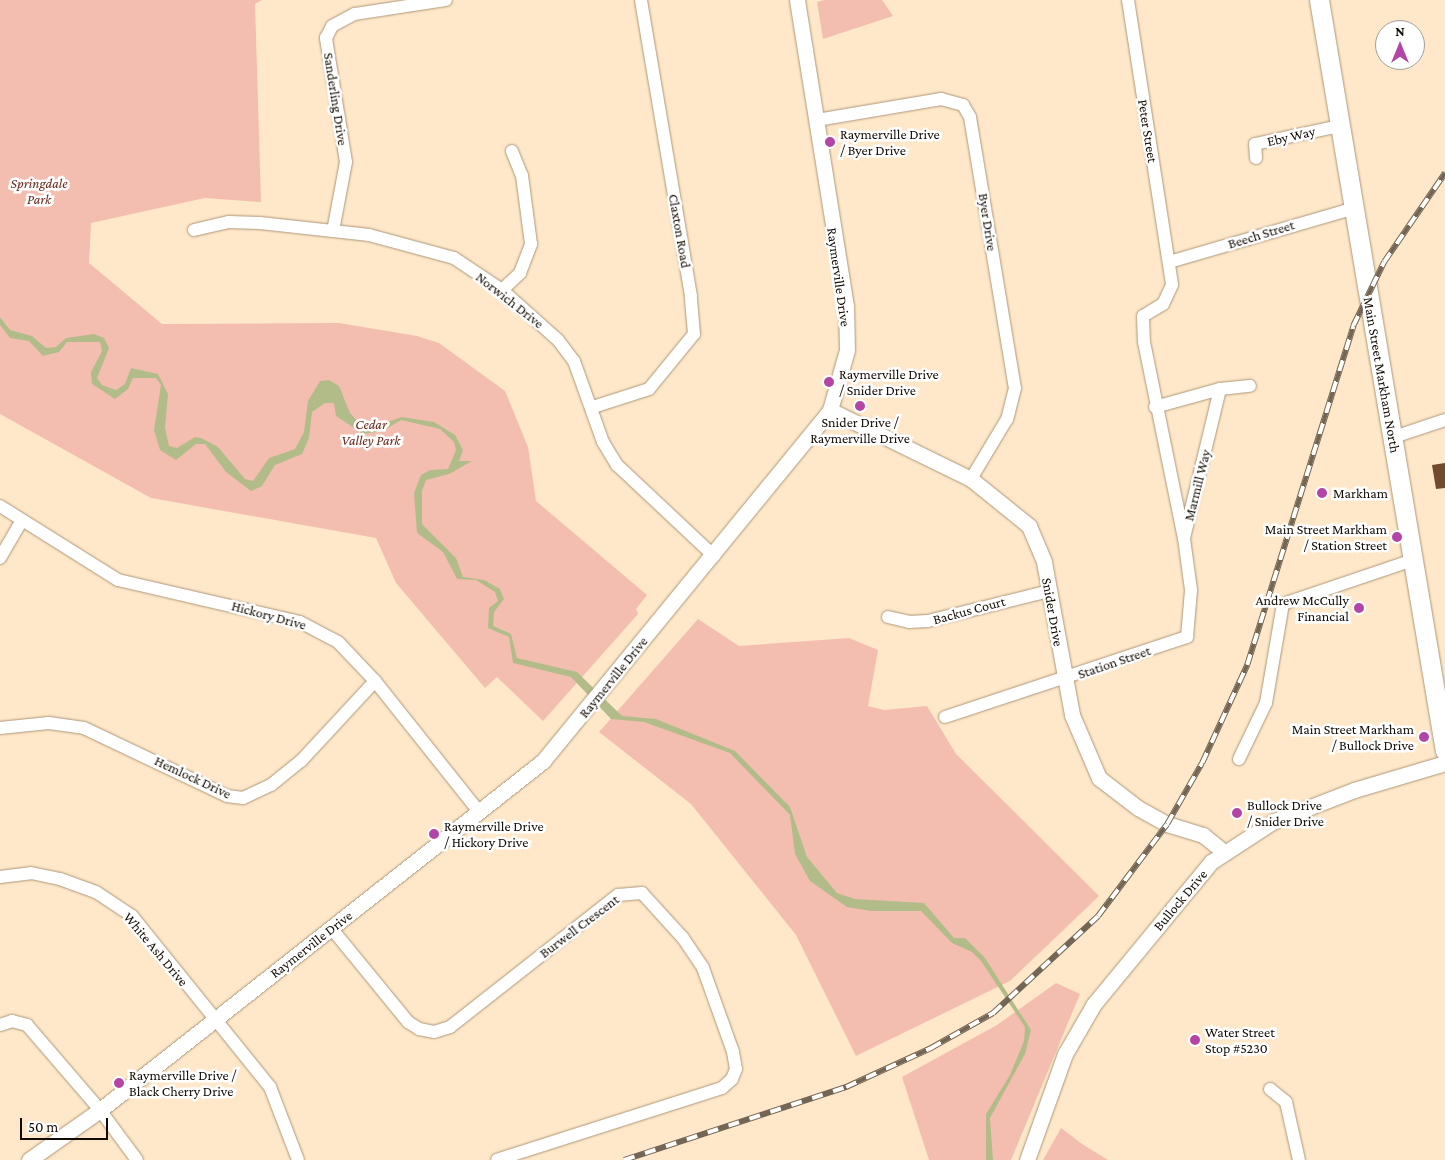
<!DOCTYPE html>
<style>
body{margin:0}
#map{position:relative;width:1445px;height:1160px;overflow:hidden;background:#ffe8c9;font-family:"Crimson Pro",serif}
div>[style]{position:absolute}
.green>*{inset:0;background:#f3beb0}
.water>*{inset:0;background:#b2bc89}
.building>*{inset:0;background:#724a2e}
.roads{filter:drop-shadow(0 0 1px #ac977a) drop-shadow(0 0 1px #ac977a)}
.minor>*{height:12px;margin:-6px;padding:0 6px;transform-origin:6px;border-radius:6px;background:#fff}
.tertiary>*{height:15px;margin:-7.5px;padding:0 7.5px;transform-origin:7.5px;border-radius:7.5px;background:#fff}
.primary>*{height:19px;margin:-9.5px;padding:0 9.5px;transform-origin:9.5px;border-radius:9.5px;background:#fff}
.rail>*{height:5.5px;margin-top:-2.75px;transform-origin:0;background:repeating-linear-gradient(90deg,#fff 0 11px,#746655 0 22px);box-sizing:border-box;border-block:1px solid #746655}
.dots>*{width:14px;height:14px;translate:-50% -50%;box-sizing:border-box;border:2px solid #fff;border-radius:50%}
span{translate:-50% -50%;white-space:nowrap;text-align:center;line-height:1.15;-webkit-text-stroke:5px #fff;paint-order:stroke}
.street-label{font-size:14px;color:#120b03}
.poi-label{font-size:14px;color:#120b03}
.left{translate:0 -50%;text-align:left}
.right{translate:-100% -50%;text-align:right}
.park-label{font-size:14px;color:#682617;font-style:italic}
.north{position:absolute;left:1375px;top:20px;width:50px;height:50px;box-sizing:border-box;background:#fff;border:1px solid #a09d9a;border-radius:50%;rotate:0deg;font-size:14px;font-weight:700;line-height:20px;text-align:center;color:#120b03}
.north::after{content:'';display:block;margin:auto;width:18px;height:22px;background:#b245a5;clip-path:polygon(50% 0,100% 100%,50% 72%,0 100%)}
.scale{position:absolute;left:20px;top:1118px;width:88px;height:22px;box-sizing:border-box;border:2px solid #120b03;border-top:0;padding-left:6px;font-size:15px;line-height:18px;white-space:nowrap;color:#120b03;-webkit-text-stroke:4px #fff;paint-order:stroke}
</style>
<div id="map">
<div class="green">
<i style="clip-path:polygon(0 0,262px 0,255px 4px,261px 202px,205px 198px,91px 223px,89px 263px,162px 324px,339px 323px,417px 336px,439px 343px,505px 391px,528px 447px,536px 501px,647px 595px,636px 609px,638px 614px,543px 721px,497px 677px,485px 688px,396px 583px,376px 538px,151px 498px,0 414px)"></i>
<i style="clip-path:polygon(824px 0,882px 0,893px 16px,823px 39px,817px 2px)"></i>
<i style="clip-path:polygon(698px 619px,739px 646px,849px 638px,878px 650px,868px 706px,884px 710px,927px 706px,956px 754px,1099px 896px,1010px 981px,856px 1056px,796px 935px,691px 804px,599px 732px)"></i>
<i style="clip-path:polygon(1056px 983px,1080px 994px,1011px 1160px,929px 1160px,902px 1077px,997px 1025px)"></i>
<i style="clip-path:polygon(1061px 1128px,1082px 1144px,1108px 1160px,1043px 1160px)"></i>
</div>
<div class="water">
<i style="clip-path:polygon(0 317px,10px 330px,32px 336px,46px 348px,56px 347px,66px 338px,94px 334px,104px 338px,109px 348px,97px 378px,102px 385px,116px 390px,125px 384px,131px 368px,158px 374px,168px 394px,165px 428px,169px 446px,177px 448px,195px 437px,201px 438px,218px 447px,245px 479px,253px 481px,269px 458px,295px 449px,304px 432px,308px 401px,320px 381px,329px 380px,339px 386px,350px 413px,360px 424px,379px 425px,402px 417px,434px 422px,455px 435px,463px 450px,459px 461px,472px 461px,449px 474px,426px 480px,422px 491px,422px 524px,456px 558px,463px 577px,484px 580px,500px 589px,504px 599px,494px 612px,493px 626px,511px 634px,517px 658px,577px 672px,622px 716px,656px 719px,735px 751px,790px 807px,807px 857px,837px 893px,855px 899px,924px 903px,954px 938px,965px 938px,985px 958px,1031px 1030px,1025px 1054px,990px 1118px,993px 1160px,986px 1160px,986px 1114px,1010px 1075px,1024px 1041px,1025px 1027px,981px 961px,972px 952px,952px 943px,921px 911px,871px 911px,847px 907px,810px 881px,795px 854px,790px 815px,730px 753px,644px 722px,611px 719px,571px 677px,513px 663px,509px 637px,488px 628px,489px 608px,498px 601px,495px 592px,476px 580px,457px 579px,443px 552px,417px 533px,414px 493px,421px 475px,430px 470px,448px 469px,456px 450px,454px 442px,440px 429px,401px 420px,383px 431px,363px 434px,336px 416px,334px 403px,325px 403px,312px 412px,309px 438px,302px 454px,275px 465px,262px 486px,251px 491px,226px 472px,205px 444px,196px 444px,176px 460px,160px 450px,154px 430px,161px 385px,156px 378px,133px 378px,128px 389px,115px 399px,92px 384px,91px 372px,102px 351px,100px 342px,67px 342px,59px 352px,43px 356px,29px 341px,10px 338px,0 325px)"></i>
</div>
<div class="building">
<i style="clip-path:polygon(1445px 463px,1445px 488px,1436px 489px,1432px 465px)"></i>
</div>
<div class="roads">
<div class="minor">
<i style="left:1128px;top:0;width:288px;rotate:81.2deg"></i>
<i style="left:1172px;top:285px;width:21px;rotate:115deg"></i>
<i style="left:1163px;top:304px;width:23px;rotate:149deg"></i>
<i style="left:1143px;top:316px;width:26px;rotate:88deg"></i>
<i style="left:1144px;top:342px;width:200px;rotate:78.5deg"></i>
<i style="left:817px;top:120px;width:126px;rotate:-9.6deg"></i>
<i style="left:941px;top:99px;width:23px;rotate:15deg"></i>
<i style="left:963px;top:105px;width:14px;rotate:60deg"></i>
<i style="left:970px;top:117px;width:275px;rotate:80.6deg"></i>
<i style="left:1015px;top:388px;width:32px;rotate:104deg"></i>
<i style="left:1007px;top:419px;width:70px;rotate:121deg"></i>
<i style="left:1256px;top:158px;width:14px;rotate:-94deg"></i>
<i style="left:1255px;top:144px;width:87px;rotate:-12deg"></i>
<i style="left:194px;top:230px;width:36px;rotate:-13deg"></i>
<i style="left:229px;top:222px;width:31px;rotate:2deg"></i>
<i style="left:260px;top:223px;width:110px;rotate:6.3deg"></i>
<i style="left:369px;top:235px;width:88px;rotate:15.1deg"></i>
<i style="left:454px;top:258px;width:58px;rotate:33.7deg"></i>
<i style="left:502px;top:290px;width:75px;rotate:41.8deg"></i>
<i style="left:558px;top:340px;width:26px;rotate:53deg"></i>
<i style="left:574px;top:361px;width:86px;rotate:70.3deg"></i>
<i style="left:603px;top:442px;width:27px;rotate:59deg"></i>
<i style="left:617px;top:465px;width:133px;rotate:43.2deg"></i>
<i style="left:333px;top:231px;width:70px;rotate:-79.3deg"></i>
<i style="left:346px;top:162px;width:126px;rotate:-99.2deg"></i>
<i style="left:326px;top:38px;width:13px;rotate:-63deg"></i>
<i style="left:332px;top:26px;width:26px;rotate:-28deg"></i>
<i style="left:355px;top:14px;width:92px;rotate:-8.7deg"></i>
<i style="left:1169px;top:262px;width:194px;rotate:-16.2deg"></i>
<i style="left:502px;top:290px;width:25px;rotate:-43deg"></i>
<i style="left:520px;top:273px;width:31px;rotate:-69deg"></i>
<i style="left:531px;top:244px;width:69px;rotate:-97.5deg"></i>
<i style="left:522px;top:176px;width:27px;rotate:-112deg"></i>
<i style="left:593px;top:407px;width:59px;rotate:-17.8deg"></i>
<i style="left:649px;top:389px;width:71px;rotate:-50.7deg"></i>
<i style="left:694px;top:334px;width:38px;rotate:-95deg"></i>
<i style="left:691px;top:296px;width:300px;rotate:-99.6deg"></i>
<i style="left:1155px;top:407px;width:67px;rotate:-15.5deg"></i>
<i style="left:1220px;top:389px;width:30px;rotate:-6deg"></i>
<i style="left:1394px;top:437px;width:54px;rotate:-18.4deg"></i>
<i style="left:0;top:506px;width:139px;rotate:32.1deg"></i>
<i style="left:118px;top:580px;width:187px;rotate:13deg"></i>
<i style="left:300px;top:622px;width:43px;rotate:27.8deg"></i>
<i style="left:338px;top:642px;width:54px;rotate:46.5deg"></i>
<i style="left:375px;top:681px;width:169px;rotate:51.5deg"></i>
<i style="left:0;top:558px;width:44px;rotate:-59.9deg"></i>
<i style="left:888px;top:617px;width:22px;rotate:13deg"></i>
<i style="left:909px;top:622px;width:19px;rotate:-3deg"></i>
<i style="left:928px;top:621px;width:125px;rotate:-13.9deg"></i>
<i style="left:945px;top:717px;width:255px;rotate:-18.3deg"></i>
<i style="left:1187px;top:637px;width:47px;rotate:-85.1deg"></i>
<i style="left:1191px;top:590px;width:52px;rotate:-97.7deg"></i>
<i style="left:1184px;top:538px;width:153px;rotate:-76.4deg"></i>
<i style="left:0;top:728px;width:49px;rotate:-5.8deg"></i>
<i style="left:49px;top:723px;width:35px;rotate:8deg"></i>
<i style="left:84px;top:728px;width:158px;rotate:25.4deg"></i>
<i style="left:227px;top:796px;width:16px;rotate:7deg"></i>
<i style="left:243px;top:798px;width:31px;rotate:-25deg"></i>
<i style="left:271px;top:785px;width:38px;rotate:-39deg"></i>
<i style="left:301px;top:761px;width:109px;rotate:-47.2deg"></i>
<i style="left:1239px;top:759px;width:62px;rotate:-64.3deg"></i>
<i style="left:1266px;top:703px;width:100px;rotate:-80.3deg"></i>
<i style="left:1283px;top:604px;width:137px;rotate:-18.7deg"></i>
<i style="left:0;top:877px;width:31px;rotate:-7deg"></i>
<i style="left:31px;top:873px;width:30px;rotate:12deg"></i>
<i style="left:60px;top:879px;width:38px;rotate:20deg"></i>
<i style="left:96px;top:892px;width:43px;rotate:33.7deg"></i>
<i style="left:132px;top:916px;width:220px;rotate:51.1deg"></i>
<i style="left:270px;top:1087px;width:78px;rotate:69deg"></i>
<i style="left:332px;top:929px;width:120px;rotate:50.7deg"></i>
<i style="left:408px;top:1022px;width:13px;rotate:32deg"></i>
<i style="left:419px;top:1029px;width:15px;rotate:11deg"></i>
<i style="left:434px;top:1032px;width:17px;rotate:-17deg"></i>
<i style="left:450px;top:1027px;width:214px;rotate:-38.2deg"></i>
<i style="left:618px;top:895px;width:24px;rotate:-5deg"></i>
<i style="left:642px;top:893px;width:61px;rotate:47.7deg"></i>
<i style="left:683px;top:938px;width:36px;rotate:56deg"></i>
<i style="left:703px;top:968px;width:89px;rotate:70.3deg"></i>
<i style="left:733px;top:1052px;width:17px;rotate:80deg"></i>
<i style="left:736px;top:1069px;width:11px;rotate:112deg"></i>
<i style="left:732px;top:1079px;width:13px;rotate:138deg"></i>
<i style="left:722px;top:1088px;width:236px;rotate:162.3deg"></i>
<i style="left:0;top:1025px;width:13px;rotate:-18deg"></i>
<i style="left:12px;top:1021px;width:16px;rotate:15deg"></i>
<i style="left:27px;top:1025px;width:112px;rotate:49.3deg"></i>
<i style="left:100px;top:1110px;width:62px;rotate:53.5deg"></i>
<i style="left:1270px;top:1089px;width:21px;rotate:39deg"></i>
<i style="left:1286px;top:1102px;width:59px;rotate:77.4deg"></i>
</div>
<div class="tertiary">
<i style="left:830px;top:410px;width:157px;rotate:26.1deg"></i>
<i style="left:971px;top:479px;width:75px;rotate:39deg"></i>
<i style="left:1029px;top:526px;width:39px;rotate:67deg"></i>
<i style="left:1044px;top:562px;width:156px;rotate:79.6deg"></i>
<i style="left:1072px;top:715px;width:69px;rotate:66.8deg"></i>
<i style="left:1099px;top:778px;width:49px;rotate:37.6deg"></i>
<i style="left:1138px;top:808px;width:33px;rotate:29deg"></i>
<i style="left:1167px;top:824px;width:38px;rotate:17deg"></i>
<i style="left:1203px;top:835px;width:27px;rotate:39deg"></i>
<i style="left:29px;top:1160px;width:87px;rotate:-35.2deg"></i>
<i style="left:100px;top:1110px;width:564px;rotate:-38.23deg"></i>
<i style="left:543px;top:761px;width:453px;rotate:-50.7deg"></i>
<i style="left:830px;top:410px;width:62px;rotate:-74.2deg"></i>
<i style="left:847px;top:350px;width:44px;rotate:-91.3deg"></i>
<i style="left:846px;top:306px;width:310px;rotate:-99.1deg"></i>
<i style="left:1027px;top:1160px;width:113px;rotate:-70.3deg"></i>
<i style="left:1065px;top:1054px;width:58px;rotate:-59.9deg"></i>
<i style="left:1094px;top:1004px;width:184px;rotate:-50.5deg"></i>
<i style="left:1211px;top:862px;width:75px;rotate:-33.1deg"></i>
<i style="left:1274px;top:821px;width:86px;rotate:-21.2deg"></i>
<i style="left:1354px;top:790px;width:95px;rotate:-16.5deg"></i>
</div>
<div class="primary">
<i style="left:1319px;top:0;width:761px;rotate:80.48deg"></i>
</div>
</div>
<div class="rail">
<i style="left:624px;top:1160px;width:234px;rotate:-18.2deg"></i>
<i style="left:846px;top:1087px;width:94px;rotate:-24.6deg"></i>
<i style="left:931px;top:1048px;width:71px;rotate:-29.4deg"></i>
<i style="left:993px;top:1013px;width:143px;rotate:-42.7deg"></i>
<i style="left:1098px;top:916px;width:115px;rotate:-53.1deg"></i>
<i style="left:1167px;top:824px;width:70px;rotate:-60.2deg"></i>
<i style="left:1202px;top:763px;width:108px;rotate:-65.3deg"></i>
<i style="left:1247px;top:665px;width:355px;rotate:-72.6deg"></i>
<i style="left:1353px;top:326px;width:71px;rotate:-64.2deg"></i>
<i style="left:1384px;top:262px;width:108px;rotate:-55.6deg"></i>
</div>
<div class="dots">
<i style="left:830px;top:142px;background:#b245a5"></i>
<i style="left:829px;top:382px;background:#b245a5"></i>
<i style="left:860px;top:406px;background:#b245a5"></i>
<i style="left:1322px;top:493px;background:#b245a5"></i>
<i style="left:1397px;top:537px;background:#b245a5"></i>
<i style="left:1359px;top:608px;background:#b245a5"></i>
<i style="left:1424px;top:737px;background:#b245a5"></i>
<i style="left:1237px;top:813px;background:#b245a5"></i>
<i style="left:434px;top:834px;background:#b245a5"></i>
<i style="left:1195px;top:1040px;background:#b245a5"></i>
<i style="left:119px;top:1083px;background:#b245a5"></i>
</div>
<div class="street-label">
<span style="left:336px;top:99px;rotate:81deg">Sanderling Drive</span>
<span style="left:1148px;top:131px;rotate:81deg">Peter Street</span>
<span style="left:1291px;top:136px;rotate:-13deg">Eby Way</span>
<span style="left:988px;top:222px;rotate:81deg">Byer Drive</span>
<span style="left:680px;top:231px;rotate:80deg">Claxton Road</span>
<span style="left:1261px;top:234px;rotate:-17deg">Beech Street</span>
<span style="left:839px;top:277px;rotate:82deg">Raymerville Drive</span>
<span style="left:510px;top:300px;rotate:38deg">Norwich Drive</span>
<span style="left:1382px;top:375px;rotate:80deg">Main Street Markham North</span>
<span style="left:1197px;top:485px;rotate:-76deg">Marmill Way</span>
<span style="left:969px;top:610px;rotate:-15deg">Backus Court</span>
<span style="left:1053px;top:612px;rotate:80deg">Snider Drive</span>
<span style="left:269px;top:615px;rotate:15deg">Hickory Drive</span>
<span style="left:1114px;top:662px;rotate:-19deg">Station Street</span>
<span style="left:613px;top:677px;rotate:-51deg">Raymerville Drive</span>
<span style="left:193px;top:777px;rotate:25deg">Hemlock Drive</span>
<span style="left:1180px;top:900px;rotate:-50deg">Bullock Drive</span>
<span style="left:579px;top:926px;rotate:-37deg">Burwell Crescent</span>
<span style="left:311px;top:944px;rotate:-38deg">Raymerville Drive</span>
<span style="left:156px;top:949px;rotate:50deg">White Ash Drive</span>
</div>
<div class="poi-label">
<span class="left" style="left:840px;top:142px">Raymerville Drive<br>/ Byer Drive</span>
<span class="left" style="left:839px;top:382px">Raymerville Drive<br>/ Snider Drive</span>
<span style="left:860px;top:430px">Snider Drive /<br>Raymerville Drive</span>
<span class="left" style="left:1333px;top:493px">Markham</span>
<span class="right" style="left:1387px;top:537px">Main Street Markham<br>/ Station Street</span>
<span class="right" style="left:1349px;top:608px">Andrew McCully<br>Financial</span>
<span class="right" style="left:1414px;top:737px">Main Street Markham<br>/ Bullock Drive</span>
<span class="left" style="left:1247px;top:813px">Bullock Drive<br>/ Snider Drive</span>
<span class="left" style="left:444px;top:834px">Raymerville Drive<br>/ Hickory Drive</span>
<span class="left" style="left:1205px;top:1040px">Water Street<br>Stop #5230</span>
<span class="left" style="left:129px;top:1083px">Raymerville Drive /<br>Black Cherry Drive</span>
</div>
<div class="park-label">
<span style="left:39px;top:191px">Springdale<br>Park</span>
<span style="left:371px;top:432px">Cedar<br>Valley Park</span>
</div>
<div class="north">N</div>
<div class="scale">50 m</div>
</div>
